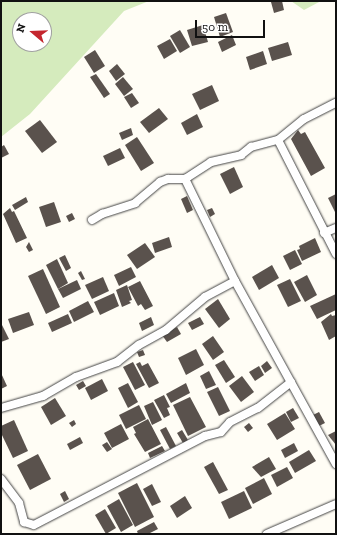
<!DOCTYPE html>
<style>
body{margin:0}
#map{position:relative;width:337px;height:535px;overflow:hidden;background:#fffdf5;font-family:"Zilla Slab",serif}
div>[style]{position:absolute}
.green>*{inset:0;background:#d5ebbd}
.building>*{inset:0;background:#5a524d}
.roads{filter:drop-shadow(0 0 1px #444) drop-shadow(0 0 1px #444)}
.street>*{height:8px;margin:-4px;padding:0 4px;transform-origin:4px;border-radius:4px;background:#fff}
span{translate:-50% -50%;white-space:nowrap;text-align:center;line-height:1.15;-webkit-text-stroke:4px #fff;paint-order:stroke}
.frame{position:absolute;inset:0;border:2px solid #111;pointer-events:none}
.north{position:absolute;left:12px;top:12px;width:40px;height:40px;box-sizing:border-box;background:#fff;border:1px solid #a0a0a0;border-radius:50%;rotate:289deg;font-size:11px;font-weight:700;line-height:16px;text-align:center;color:#111}
.north::after{content:'';display:block;margin:auto;width:14px;height:18px;background:#c4262e;clip-path:polygon(50% 0,100% 100%,50% 72%,0 100%)}
.scale{position:absolute;left:195px;top:20px;width:70px;height:18px;box-sizing:border-box;border:2px solid #111;border-top:0;padding-left:5px;font-size:12px;line-height:14px;white-space:nowrap;color:#111;-webkit-text-stroke:3px #fff;paint-order:stroke}
</style>
<div id="map">
<div class="green">
<i style="clip-path:polygon(evenodd,1px 1px,149px 1px,124px 11px,30px 114px,1px 137px,1px 1px,20px 20px,44px 20px,44px 44px,20px 44px,20px 20px)"></i>
<i style="clip-path:polygon(291px 1px,321px 1px,304px 10px)"></i>
</div>
<div class="building">
<i style="clip-path:polygon(275px 1px,282px 1px,284px 10px,274px 13px,271px 2px)"></i>
<i style="clip-path:polygon(226px 13px,233px 32px,220px 37px,214px 17px)"></i>
<i style="clip-path:polygon(203px 25px,208px 42px,192px 46px,187px 30px)"></i>
<i style="clip-path:polygon(180px 30px,190px 47px,180px 53px,170px 36px)"></i>
<i style="clip-path:polygon(232px 35px,236px 45px,222px 52px,218px 42px)"></i>
<i style="clip-path:polygon(170px 39px,177px 51px,164px 59px,157px 46px)"></i>
<i style="clip-path:polygon(288px 42px,292px 55px,272px 61px,268px 48px)"></i>
<i style="clip-path:polygon(95px 50px,105px 66px,94px 73px,84px 57px)"></i>
<i style="clip-path:polygon(263px 51px,267px 64px,250px 70px,246px 57px)"></i>
<i style="clip-path:polygon(117px 64px,125px 74px,116px 81px,109px 71px)"></i>
<i style="clip-path:polygon(96px 74px,110px 94px,104px 98px,90px 77px)"></i>
<i style="clip-path:polygon(123px 77px,133px 89px,124px 96px,115px 84px)"></i>
<i style="clip-path:polygon(212px 85px,219px 101px,200px 110px,192px 94px)"></i>
<i style="clip-path:polygon(132px 93px,139px 103px,131px 108px,124px 97px)"></i>
<i style="clip-path:polygon(159px 108px,168px 119px,149px 133px,140px 122px)"></i>
<i style="clip-path:polygon(197px 114px,203px 127px,187px 135px,181px 123px)"></i>
<i style="clip-path:polygon(40px 120px,57px 142px,42px 153px,25px 131px)"></i>
<i style="clip-path:polygon(131px 128px,133px 135px,122px 140px,119px 133px)"></i>
<i style="clip-path:polygon(298px 130px,301px 134px,305px 132px,325px 168px,311px 176px,291px 139px)"></i>
<i style="clip-path:polygon(137px 137px,154px 163px,141px 171px,125px 145px)"></i>
<i style="clip-path:polygon(4px 145px,9px 154px,1px 158px,1px 147px)"></i>
<i style="clip-path:polygon(120px 148px,125px 158px,108px 166px,103px 156px)"></i>
<i style="clip-path:polygon(234px 167px,243px 187px,230px 194px,220px 174px)"></i>
<i style="clip-path:polygon(336px 194px,336px 214px,328px 198px)"></i>
<i style="clip-path:polygon(187px 196px,193px 210px,187px 213px,181px 199px)"></i>
<i style="clip-path:polygon(26px 197px,28px 202px,15px 210px,12px 205px)"></i>
<i style="clip-path:polygon(54px 202px,61px 222px,46px 227px,39px 207px)"></i>
<i style="clip-path:polygon(10px 208px,12px 212px,14px 211px,27px 238px,16px 243px,3px 214px)"></i>
<i style="clip-path:polygon(212px 208px,215px 214px,210px 217px,207px 210px)"></i>
<i style="clip-path:polygon(72px 213px,75px 219px,69px 222px,66px 216px)"></i>
<i style="clip-path:polygon(169px 237px,172px 247px,155px 253px,152px 243px)"></i>
<i style="clip-path:polygon(315px 238px,321px 252px,302px 261px,297px 250px,300px 249px,299px 246px)"></i>
<i style="clip-path:polygon(29px 242px,33px 250px,29px 252px,26px 247px)"></i>
<i style="clip-path:polygon(145px 243px,155px 257px,137px 269px,127px 255px)"></i>
<i style="clip-path:polygon(295px 250px,302px 264px,290px 270px,283px 256px)"></i>
<i style="clip-path:polygon(65px 255px,71px 268px,66px 271px,59px 258px)"></i>
<i style="clip-path:polygon(57px 259px,68px 283px,58px 289px,46px 265px)"></i>
<i style="clip-path:polygon(272px 265px,279px 278px,259px 290px,252px 277px)"></i>
<i style="clip-path:polygon(131px 267px,136px 277px,119px 286px,114px 275px)"></i>
<i style="clip-path:polygon(43px 269px,60px 307px,46px 314px,28px 276px)"></i>
<i style="clip-path:polygon(81px 271px,85px 279px,82px 280px,78px 273px)"></i>
<i style="clip-path:polygon(307px 275px,317px 295px,305px 302px,294px 282px)"></i>
<i style="clip-path:polygon(103px 277px,109px 291px,92px 299px,85px 285px)"></i>
<i style="clip-path:polygon(290px 279px,301px 301px,288px 307px,277px 285px)"></i>
<i style="clip-path:polygon(77px 280px,81px 289px,63px 298px,58px 289px)"></i>
<i style="clip-path:polygon(140px 281px,153px 306px,145px 310px,141px 304px,138px 306px,128px 287px)"></i>
<i style="clip-path:polygon(127px 285px,132px 300px,129px 301px,131px 303px,122px 307px,116px 290px)"></i>
<i style="clip-path:polygon(114px 293px,119px 306px,100px 315px,94px 302px)"></i>
<i style="clip-path:polygon(336px 294px,336px 310px,317px 319px,310px 306px)"></i>
<i style="clip-path:polygon(218px 299px,230px 319px,219px 328px,205px 309px)"></i>
<i style="clip-path:polygon(88px 301px,94px 312px,74px 322px,69px 311px)"></i>
<i style="clip-path:polygon(29px 312px,34px 325px,13px 333px,8px 319px)"></i>
<i style="clip-path:polygon(68px 314px,72px 323px,52px 332px,48px 323px)"></i>
<i style="clip-path:polygon(331px 314px,332px 316px,336px 315px,336px 336px,329px 340px,321px 322px)"></i>
<i style="clip-path:polygon(151px 317px,154px 325px,142px 331px,139px 323px)"></i>
<i style="clip-path:polygon(200px 317px,204px 324px,192px 330px,188px 323px)"></i>
<i style="clip-path:polygon(1px 323px,9px 339px,1px 342px)"></i>
<i style="clip-path:polygon(177px 327px,181px 334px,167px 342px,162px 335px)"></i>
<i style="clip-path:polygon(213px 336px,224px 352px,213px 360px,202px 344px)"></i>
<i style="clip-path:polygon(196px 349px,204px 365px,186px 375px,178px 358px)"></i>
<i style="clip-path:polygon(143px 350px,145px 355px,139px 357px,137px 352px)"></i>
<i style="clip-path:polygon(224px 360px,235px 377px,226px 383px,215px 365px)"></i>
<i style="clip-path:polygon(267px 361px,272px 368px,265px 373px,261px 366px)"></i>
<i style="clip-path:polygon(133px 362px,145px 385px,135px 390px,123px 367px)"></i>
<i style="clip-path:polygon(140px 362px,142px 366px,148px 363px,159px 383px,149px 388px,136px 364px)"></i>
<i style="clip-path:polygon(259px 366px,264px 375px,255px 381px,249px 372px)"></i>
<i style="clip-path:polygon(209px 371px,216px 385px,206px 389px,200px 376px)"></i>
<i style="clip-path:polygon(1px 373px,7px 386px,1px 389px)"></i>
<i style="clip-path:polygon(242px 376px,254px 392px,241px 402px,229px 386px)"></i>
<i style="clip-path:polygon(102px 379px,108px 391px,91px 400px,85px 388px)"></i>
<i style="clip-path:polygon(83px 381px,86px 386px,79px 390px,76px 385px)"></i>
<i style="clip-path:polygon(128px 383px,138px 402px,128px 408px,118px 388px)"></i>
<i style="clip-path:polygon(186px 383px,190px 393px,171px 403px,166px 394px)"></i>
<i style="clip-path:polygon(218px 387px,230px 411px,219px 416px,207px 392px)"></i>
<i style="clip-path:polygon(164px 395px,170px 407px,167px 408px,170px 415px,164px 418px,154px 400px)"></i>
<i style="clip-path:polygon(190px 397px,206px 427px,188px 436px,173px 405px)"></i>
<i style="clip-path:polygon(55px 398px,66px 416px,51px 425px,41px 407px)"></i>
<i style="clip-path:polygon(153px 402px,162px 420px,152px 425px,144px 406px)"></i>
<i style="clip-path:polygon(139px 405px,146px 419px,126px 429px,119px 415px)"></i>
<i style="clip-path:polygon(293px 408px,299px 418px,291px 422px,286px 412px)"></i>
<i style="clip-path:polygon(319px 412px,325px 423px,319px 426px,313px 415px)"></i>
<i style="clip-path:polygon(285px 413px,295px 429px,277px 440px,267px 424px)"></i>
<i style="clip-path:polygon(148px 419px,161px 444px,145px 452px,134px 434px,136px 433px,133px 427px)"></i>
<i style="clip-path:polygon(14px 420px,28px 451px,13px 458px,1px 433px,1px 426px)"></i>
<i style="clip-path:polygon(74px 420px,76px 424px,72px 427px,69px 423px)"></i>
<i style="clip-path:polygon(249px 423px,253px 428px,248px 432px,244px 427px)"></i>
<i style="clip-path:polygon(121px 424px,129px 439px,112px 448px,104px 433px)"></i>
<i style="clip-path:polygon(166px 427px,176px 446px,170px 449px,160px 430px)"></i>
<i style="clip-path:polygon(182px 430px,188px 440px,183px 443px,177px 433px)"></i>
<i style="clip-path:polygon(336px 431px,336px 445px,328px 435px)"></i>
<i style="clip-path:polygon(80px 437px,83px 443px,70px 450px,67px 444px)"></i>
<i style="clip-path:polygon(107px 442px,112px 449px,107px 452px,102px 445px)"></i>
<i style="clip-path:polygon(294px 443px,298px 451px,285px 458px,281px 450px)"></i>
<i style="clip-path:polygon(162px 446px,165px 451px,150px 458px,148px 453px)"></i>
<i style="clip-path:polygon(309px 450px,316px 461px,295px 473px,289px 462px)"></i>
<i style="clip-path:polygon(38px 454px,51px 479px,30px 490px,17px 465px)"></i>
<i style="clip-path:polygon(269px 457px,276px 469px,261px 477px,252px 467px)"></i>
<i style="clip-path:polygon(213px 462px,228px 490px,219px 494px,204px 467px)"></i>
<i style="clip-path:polygon(287px 467px,293px 478px,277px 487px,271px 475px)"></i>
<i style="clip-path:polygon(264px 478px,272px 494px,253px 504px,245px 488px)"></i>
<i style="clip-path:polygon(137px 483px,154px 517px,135px 527px,118px 493px)"></i>
<i style="clip-path:polygon(152px 484px,161px 502px,152px 506px,143px 489px)"></i>
<i style="clip-path:polygon(65px 491px,69px 499px,64px 502px,60px 494px)"></i>
<i style="clip-path:polygon(244px 491px,252px 508px,229px 519px,221px 502px)"></i>
<i style="clip-path:polygon(185px 496px,192px 508px,177px 518px,170px 506px)"></i>
<i style="clip-path:polygon(119px 499px,133px 525px,121px 532px,107px 506px)"></i>
<i style="clip-path:polygon(105px 509px,116px 528px,106px 534px,95px 515px)"></i>
<i style="clip-path:polygon(154px 522px,158px 529px,148px 534px,138px 534px,137px 531px)"></i>
</div>
<div class="roads">
<div class="street">
<i style="left:278px;top:140px;width:128px;rotate:63deg"></i>
<i style="left:92px;top:220px;width:12px;rotate:-31deg"></i>
<i style="left:102px;top:214px;width:35px;rotate:-18deg"></i>
<i style="left:135px;top:203px;width:33px;rotate:-40deg"></i>
<i style="left:160px;top:182px;width:9px;rotate:-21deg"></i>
<i style="left:168px;top:179px;width:17px"></i>
<i style="left:324px;top:233px;width:13px;rotate:-23deg"></i>
<i style="left:235px;top:281px;width:209px;rotate:61.1deg"></i>
<i style="left:1px;top:408px;width:44px;rotate:-15.9deg"></i>
<i style="left:43px;top:396px;width:38px;rotate:-30deg"></i>
<i style="left:76px;top:377px;width:44px;rotate:-20.1deg"></i>
<i style="left:117px;top:362px;width:28px;rotate:-38deg"></i>
<i style="left:139px;top:345px;width:31px;rotate:-29deg"></i>
<i style="left:166px;top:330px;width:51px;rotate:-40.2deg"></i>
<i style="left:205px;top:297px;width:34px;rotate:-28deg"></i>
<i style="left:235px;top:281px;width:114px;rotate:-116.1deg"></i>
<i style="left:185px;top:179px;width:31px;rotate:-33deg"></i>
<i style="left:211px;top:162px;width:31px;rotate:-13deg"></i>
<i style="left:241px;top:155px;width:13px;rotate:-39deg"></i>
<i style="left:251px;top:147px;width:28px;rotate:-15deg"></i>
<i style="left:278px;top:140px;width:33px;rotate:-39deg"></i>
<i style="left:304px;top:119px;width:36px;rotate:-27deg"></i>
<i style="left:1px;top:479px;width:30px;rotate:53deg"></i>
<i style="left:19px;top:503px;width:20px;rotate:75deg"></i>
<i style="left:24px;top:522px;width:10px;rotate:17deg"></i>
<i style="left:34px;top:525px;width:193px;rotate:-27.5deg"></i>
<i style="left:205px;top:436px;width:16px;rotate:-14deg"></i>
<i style="left:221px;top:432px;width:13px;rotate:-48deg"></i>
<i style="left:230px;top:422px;width:31px;rotate:-27deg"></i>
<i style="left:258px;top:408px;width:42px;rotate:-38.2deg"></i>
<i style="left:267px;top:534px;width:75px;rotate:-23.5deg"></i>
</div>
</div>
<div class="frame"></div>
<div class="north">N</div>
<div class="scale">50 m</div>
</div>
